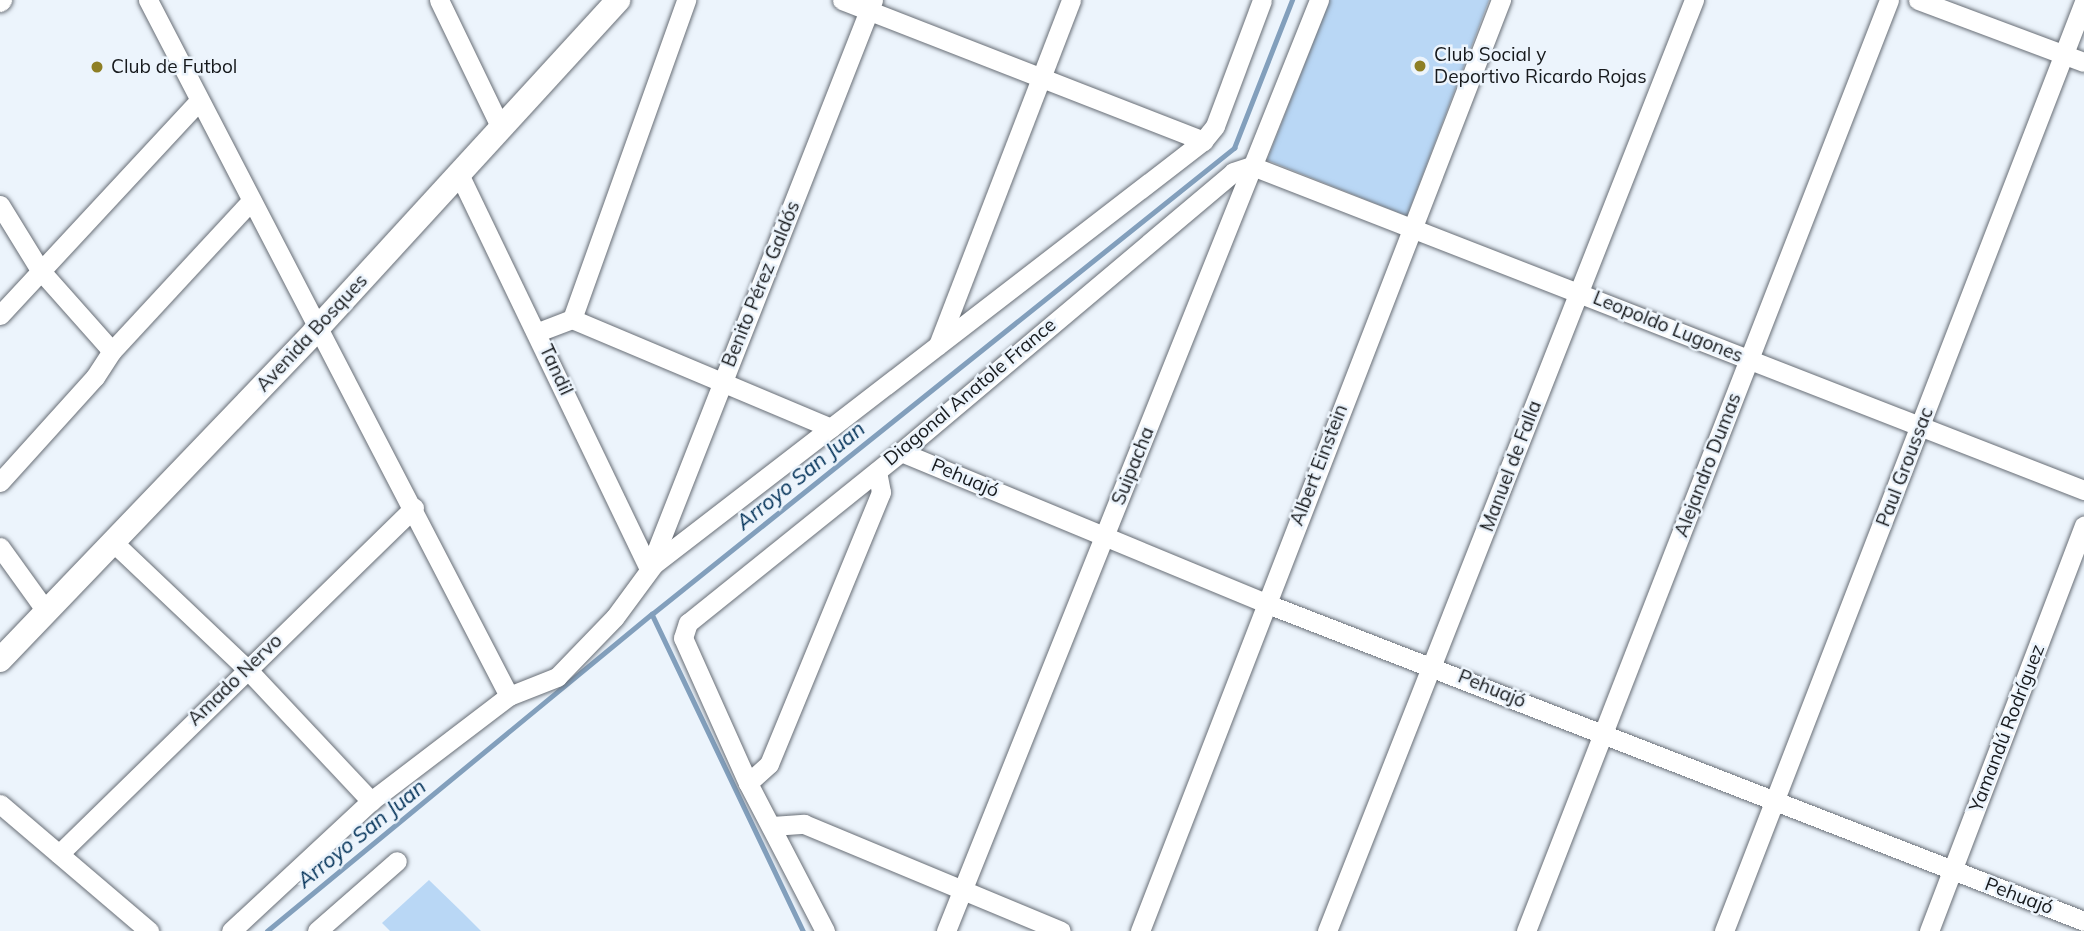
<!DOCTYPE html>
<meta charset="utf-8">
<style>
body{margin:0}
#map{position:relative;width:2084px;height:931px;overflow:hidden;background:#ecf4fc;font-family:Mulish,sans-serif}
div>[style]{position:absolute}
.green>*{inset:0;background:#b9d7f5}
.stream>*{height:4.5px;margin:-2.25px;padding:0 2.25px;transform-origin:2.25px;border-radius:2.25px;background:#829fbc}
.roads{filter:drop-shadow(0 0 2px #686e76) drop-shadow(0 0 2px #686e76)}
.minor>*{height:19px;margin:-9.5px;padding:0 9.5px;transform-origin:9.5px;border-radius:9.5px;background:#fff}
.major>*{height:24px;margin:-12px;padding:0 12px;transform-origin:12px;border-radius:12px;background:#fff}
.dots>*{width:19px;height:19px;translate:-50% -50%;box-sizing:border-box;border:4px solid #ecf4fc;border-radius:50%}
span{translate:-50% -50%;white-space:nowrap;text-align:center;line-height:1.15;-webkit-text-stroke:5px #ecf4fc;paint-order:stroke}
.poi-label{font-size:19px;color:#16191c}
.left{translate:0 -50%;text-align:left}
.street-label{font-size:19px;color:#16191c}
.water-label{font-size:21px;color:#003057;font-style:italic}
</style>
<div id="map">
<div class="green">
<i style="clip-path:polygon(1330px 0,1489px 0,1407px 216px,1267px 160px)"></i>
<i style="clip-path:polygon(429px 880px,464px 914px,481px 931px,390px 931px,382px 923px)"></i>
</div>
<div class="stream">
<i style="left:652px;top:614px;width:351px;rotate:64.5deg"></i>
<i style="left:267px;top:931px;width:499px;rotate:-39.5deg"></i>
<i style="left:652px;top:614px;width:746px;rotate:-38.68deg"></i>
<i style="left:1234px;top:148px;width:159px;rotate:-68.6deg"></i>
</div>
<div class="roads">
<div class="minor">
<i style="left:148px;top:0;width:784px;rotate:62.59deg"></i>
<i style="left:439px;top:0;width:142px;rotate:64.2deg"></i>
<i style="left:842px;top:0;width:388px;rotate:21.3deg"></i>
<i style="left:1918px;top:0;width:177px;rotate:20.5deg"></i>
<i style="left:0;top:2px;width:3px;rotate:-45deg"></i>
<i style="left:459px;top:174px;width:437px;rotate:64.3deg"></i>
<i style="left:0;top:205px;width:76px;rotate:58.4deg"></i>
<i style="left:40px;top:270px;width:108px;rotate:48.4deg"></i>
<i style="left:0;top:315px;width:291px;rotate:-47.1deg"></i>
<i style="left:572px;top:319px;width:281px;rotate:22.8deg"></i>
<i style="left:538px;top:332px;width:36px;rotate:-21deg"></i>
<i style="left:572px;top:319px;width:339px;rotate:-70.3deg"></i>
<i style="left:938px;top:345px;width:370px;rotate:-68.9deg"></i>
<i style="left:901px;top:452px;width:394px;rotate:22.5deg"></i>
<i style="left:1265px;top:603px;width:879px;rotate:21.22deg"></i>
<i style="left:0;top:482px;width:142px;rotate:-47.9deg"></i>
<i style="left:95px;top:377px;width:31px;rotate:-57deg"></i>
<i style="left:112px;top:351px;width:205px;rotate:-47.2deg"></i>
<i style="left:113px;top:542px;width:183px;rotate:43.5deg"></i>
<i style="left:246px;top:668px;width:183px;rotate:46.8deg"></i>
<i style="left:0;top:547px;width:79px;rotate:54.3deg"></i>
<i style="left:650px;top:567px;width:609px;rotate:-68.53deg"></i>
<i style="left:649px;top:568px;width:699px;rotate:-37.62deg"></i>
<i style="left:1203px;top:141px;width:19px;rotate:-51deg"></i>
<i style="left:1215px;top:126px;width:134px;rotate:-69.5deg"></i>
<i style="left:748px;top:783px;width:28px;rotate:-42deg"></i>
<i style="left:769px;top:764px;width:294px;rotate:-67.6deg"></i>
<i style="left:881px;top:492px;width:21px;rotate:-101deg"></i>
<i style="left:0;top:804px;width:196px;rotate:40.4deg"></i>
<i style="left:772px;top:826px;width:32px;rotate:-4deg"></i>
<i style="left:804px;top:824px;width:278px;rotate:22.6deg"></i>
<i style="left:59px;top:854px;width:496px;rotate:-44.3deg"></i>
<i style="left:231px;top:931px;width:191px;rotate:-42.9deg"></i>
<i style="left:371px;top:801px;width:173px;rotate:-37.3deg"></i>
<i style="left:509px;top:696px;width:52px;rotate:-21.6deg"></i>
<i style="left:557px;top:677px;width:83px;rotate:-46deg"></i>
<i style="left:615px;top:617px;width:66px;rotate:-53.7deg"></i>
<i style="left:317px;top:931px;width:106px;rotate:-41.2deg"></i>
<i style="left:825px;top:931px;width:167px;rotate:-117.5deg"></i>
<i style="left:748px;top:783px;width:159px;rotate:-114.1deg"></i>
<i style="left:683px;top:638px;width:16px;rotate:-72deg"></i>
<i style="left:688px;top:623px;width:273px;rotate:-38.8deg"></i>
<i style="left:901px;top:452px;width:434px;rotate:-40.1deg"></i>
<i style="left:1233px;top:172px;width:20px;rotate:-18deg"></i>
<i style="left:1252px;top:166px;width:893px;rotate:21.28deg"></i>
<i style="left:946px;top:931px;width:1003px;rotate:-68.17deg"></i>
<i style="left:1140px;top:931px;width:999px;rotate:-68.81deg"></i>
<i style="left:1327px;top:931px;width:1001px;rotate:-68.49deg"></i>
<i style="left:1526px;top:931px;width:999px;rotate:-68.7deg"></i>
<i style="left:1724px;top:931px;width:996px;rotate:-68.82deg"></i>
<i style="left:1929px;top:931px;width:434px;rotate:-69.1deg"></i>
</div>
<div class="major">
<i style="left:0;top:660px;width:455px;rotate:-46.2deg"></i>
<i style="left:315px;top:331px;width:449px;rotate:-47.5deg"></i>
</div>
</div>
<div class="dots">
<i style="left:1420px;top:66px;background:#8e7f25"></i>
<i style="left:97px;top:67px;background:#8e7f25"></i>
</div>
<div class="poi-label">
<span class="left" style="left:1434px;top:66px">Club Social y<br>Deportivo Ricardo Rojas</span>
<span class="left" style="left:111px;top:67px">Club de Futbol</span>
</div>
<div class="street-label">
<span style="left:761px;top:284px;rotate:-68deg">Benito Pérez Galdós</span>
<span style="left:1668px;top:327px;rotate:22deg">Leopoldo Lugones</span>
<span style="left:312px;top:333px;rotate:-47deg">Avenida Bosques</span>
<span style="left:556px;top:370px;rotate:65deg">Tandil</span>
<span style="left:970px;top:392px;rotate:-40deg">Diagonal Anatole France</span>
<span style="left:1319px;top:465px;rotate:-69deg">Albert Einstein</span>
<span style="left:1708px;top:465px;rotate:-69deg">Alejandro Dumas</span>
<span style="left:1133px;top:466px;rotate:-68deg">Suipacha</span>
<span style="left:1511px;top:466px;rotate:-69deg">Manuel de Falla</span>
<span style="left:1905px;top:467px;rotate:-69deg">Paul Groussac</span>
<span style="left:965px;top:478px;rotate:23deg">Pehuajó</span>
<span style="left:235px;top:680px;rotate:-44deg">Amado Nervo</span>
<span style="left:1492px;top:689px;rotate:22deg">Pehuajó</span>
<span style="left:2007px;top:728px;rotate:-69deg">Yamandú Rodríguez</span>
<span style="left:2019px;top:896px;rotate:21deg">Pehuajó</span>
</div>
<div class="water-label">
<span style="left:800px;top:475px;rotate:-39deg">Arroyo San Juan</span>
<span style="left:361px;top:833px;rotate:-39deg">Arroyo San Juan</span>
</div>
</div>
